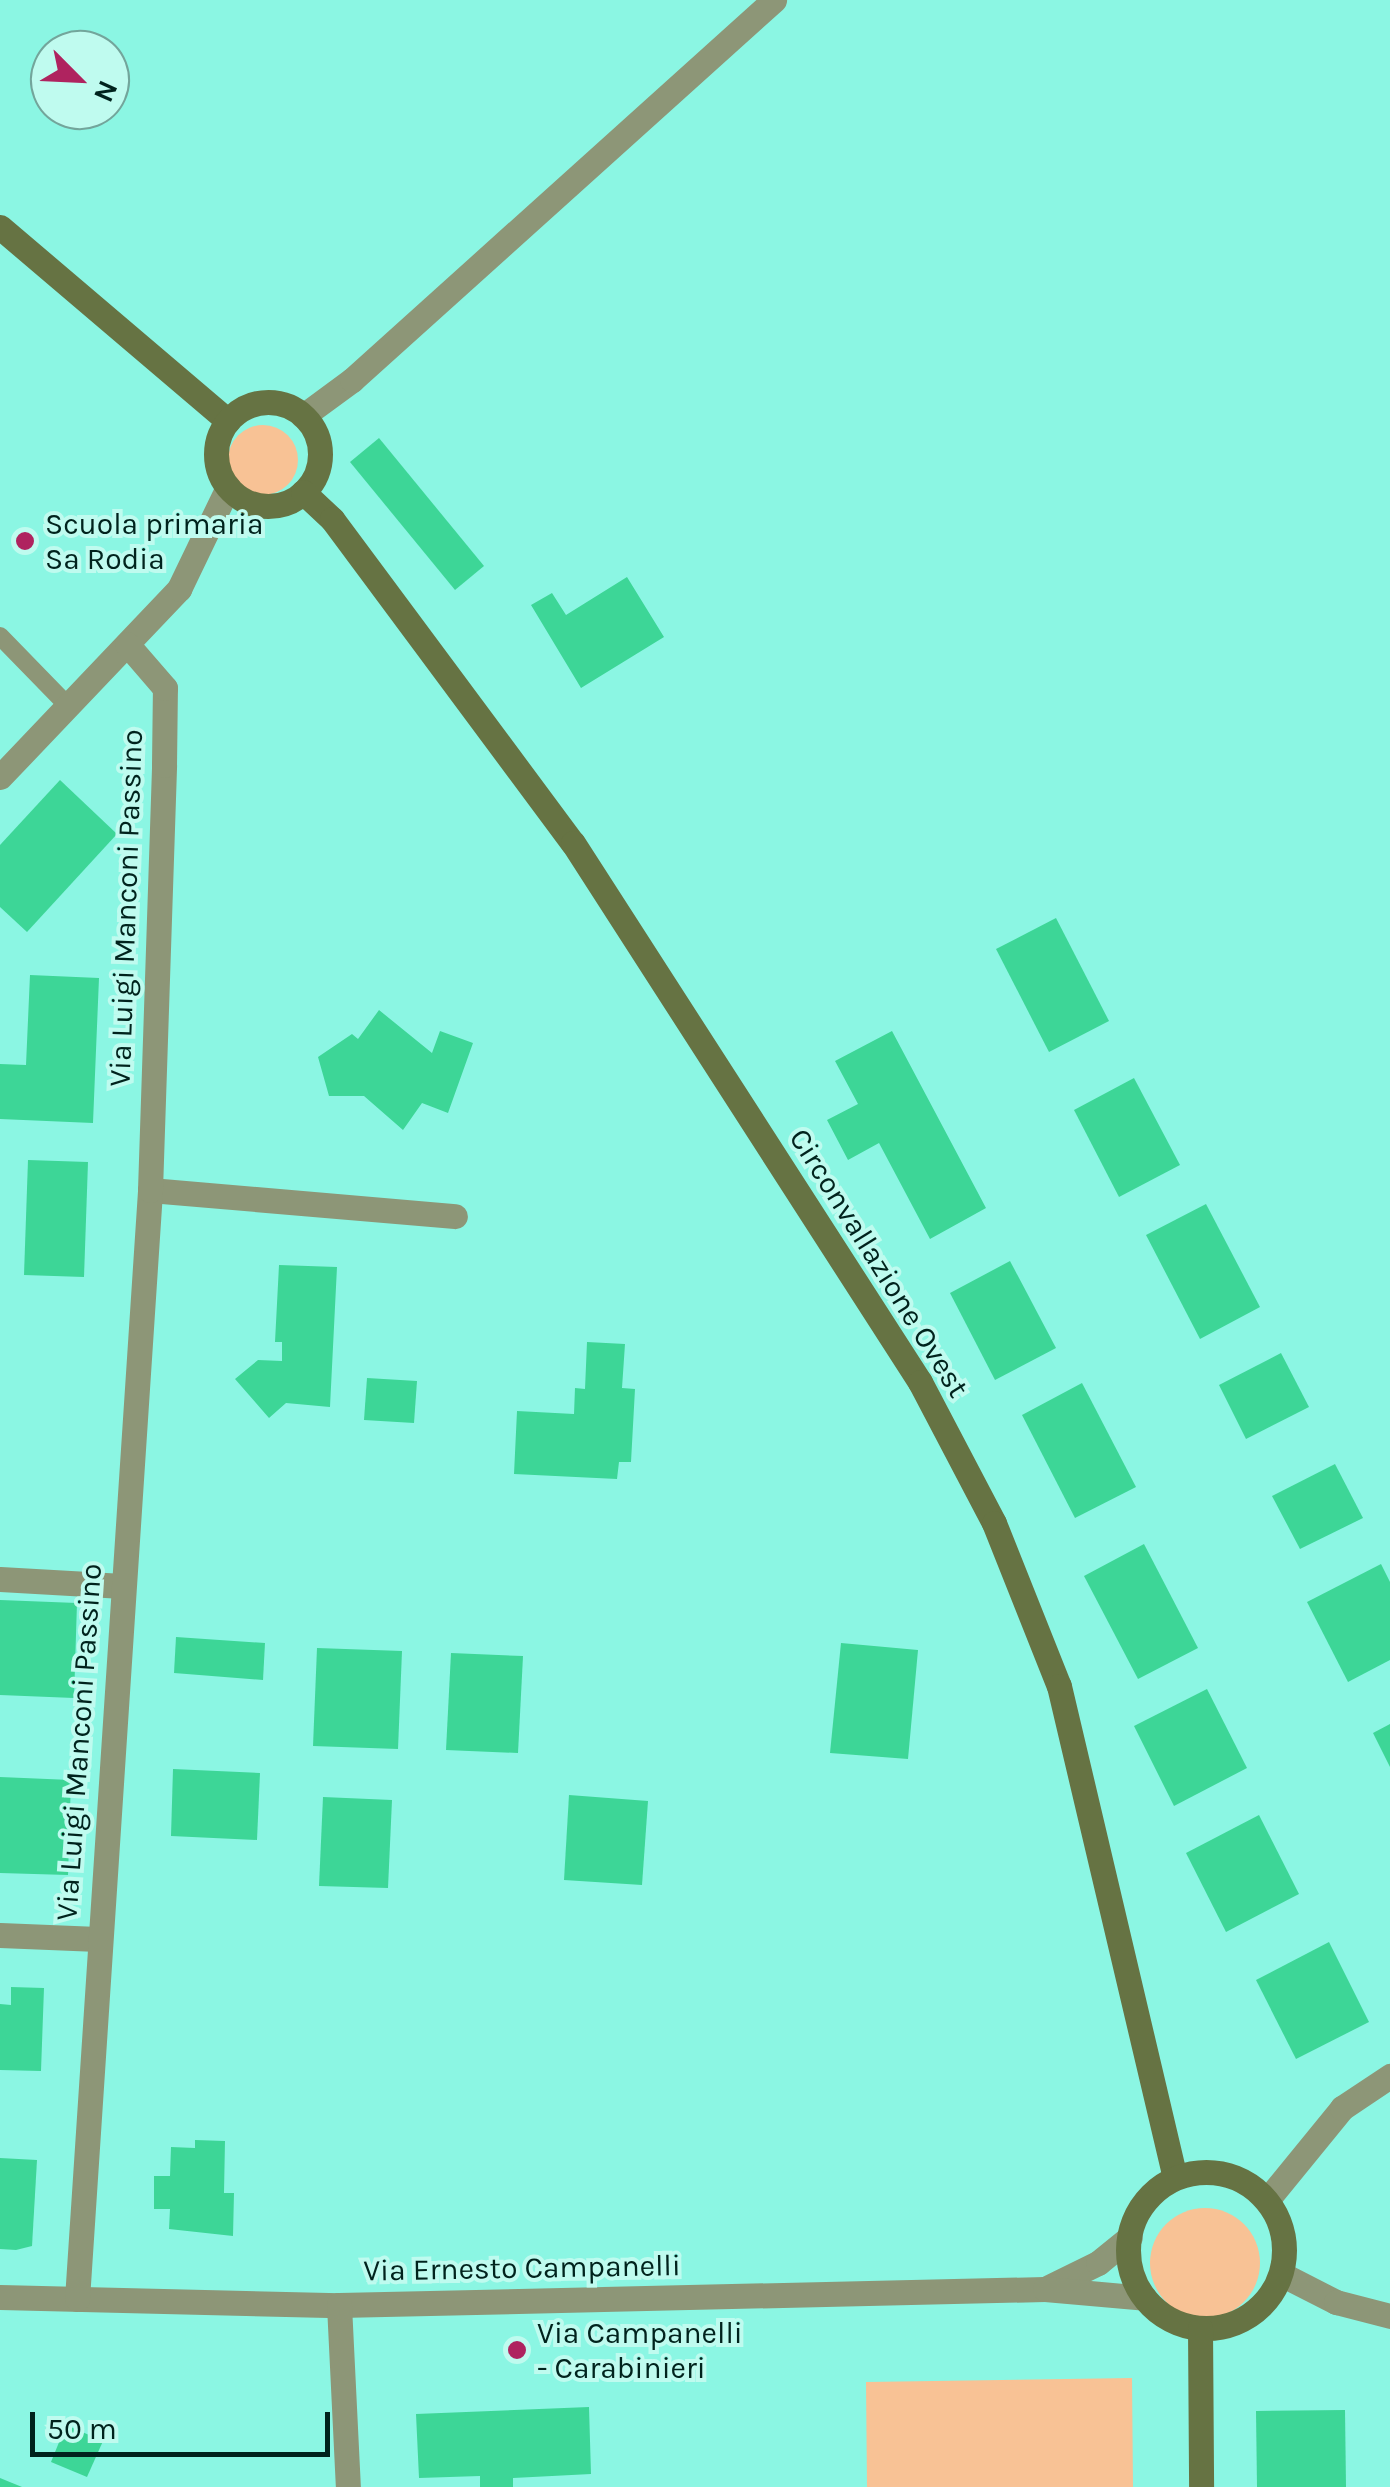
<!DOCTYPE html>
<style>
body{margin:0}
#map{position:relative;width:1390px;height:2487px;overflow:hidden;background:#8bf6e3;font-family:Karla,sans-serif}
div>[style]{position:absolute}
.green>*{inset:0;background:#f8c295}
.round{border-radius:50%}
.building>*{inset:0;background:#3dd697}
.lane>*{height:18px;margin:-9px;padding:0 9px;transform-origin:9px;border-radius:9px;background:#8d9677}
.street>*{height:25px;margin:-12.5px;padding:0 12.5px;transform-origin:12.5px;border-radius:12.5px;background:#8d9677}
.secondary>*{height:25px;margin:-12.5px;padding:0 12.5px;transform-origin:12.5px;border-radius:12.5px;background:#667343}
.secondary>.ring{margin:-12.5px;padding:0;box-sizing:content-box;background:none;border:25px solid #667343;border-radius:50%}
.dots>*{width:28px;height:28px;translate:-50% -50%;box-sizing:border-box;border:5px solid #bffbef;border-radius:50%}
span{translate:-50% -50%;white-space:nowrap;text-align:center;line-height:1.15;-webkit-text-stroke:8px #bffbef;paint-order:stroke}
.poi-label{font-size:30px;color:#00231d}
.left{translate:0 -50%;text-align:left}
.street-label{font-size:30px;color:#00231d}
.north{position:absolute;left:30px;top:30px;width:100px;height:100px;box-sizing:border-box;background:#bffbef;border:2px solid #73a59b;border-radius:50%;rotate:114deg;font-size:28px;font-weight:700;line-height:40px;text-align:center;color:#00231d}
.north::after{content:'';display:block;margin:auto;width:35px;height:45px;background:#af235f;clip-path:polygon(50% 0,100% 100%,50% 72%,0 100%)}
.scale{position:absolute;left:30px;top:2412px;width:300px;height:45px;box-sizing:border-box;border:5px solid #00231d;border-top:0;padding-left:12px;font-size:30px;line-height:35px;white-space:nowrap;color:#00231d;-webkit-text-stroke:8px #bffbef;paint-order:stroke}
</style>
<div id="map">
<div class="green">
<i class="round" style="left:228px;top:425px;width:70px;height:70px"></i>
<i class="round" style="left:1150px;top:2208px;width:110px;height:110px"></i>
<i style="clip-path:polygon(1132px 2378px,1133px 2487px,867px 2487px,866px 2382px)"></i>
</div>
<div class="building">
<i style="clip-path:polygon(379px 438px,484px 566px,455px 590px,350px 462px)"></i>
<i style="clip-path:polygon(627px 577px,664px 637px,581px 688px,531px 605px,552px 593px,566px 615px)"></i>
<i style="clip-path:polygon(60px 780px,117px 834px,27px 932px,0 907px,0 845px)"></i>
<i style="clip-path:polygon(1056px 918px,1109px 1021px,1049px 1052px,996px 949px)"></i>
<i style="clip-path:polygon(30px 975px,99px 978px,93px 1123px,0 1119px,0 1064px,26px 1065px)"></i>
<i style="clip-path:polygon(379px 1010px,432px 1053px,440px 1031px,473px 1043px,448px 1113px,422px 1103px,403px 1130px,364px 1096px,329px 1096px,318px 1057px,352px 1034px,358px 1039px)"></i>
<i style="clip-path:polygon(892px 1031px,986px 1208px,930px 1239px,879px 1143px,848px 1160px,827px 1120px,858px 1104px,835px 1061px)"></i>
<i style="clip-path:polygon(1134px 1078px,1180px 1165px,1119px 1197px,1074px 1110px)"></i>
<i style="clip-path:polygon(28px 1160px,88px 1162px,84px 1277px,24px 1275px)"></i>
<i style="clip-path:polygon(1206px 1204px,1260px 1307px,1200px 1339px,1146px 1235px)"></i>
<i style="clip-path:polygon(1010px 1261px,1056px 1348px,995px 1380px,950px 1293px)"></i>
<i style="clip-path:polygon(279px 1265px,337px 1267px,330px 1407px,286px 1403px,269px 1418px,235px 1379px,258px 1360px,282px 1361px,282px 1342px,275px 1342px)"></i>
<i style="clip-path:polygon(587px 1342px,625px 1344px,622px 1388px,635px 1389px,631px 1462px,619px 1462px,617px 1479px,514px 1474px,517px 1411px,574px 1414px,575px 1388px,585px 1389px)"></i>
<i style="clip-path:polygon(1281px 1353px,1309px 1407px,1246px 1439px,1219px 1385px)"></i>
<i style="clip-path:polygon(367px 1378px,417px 1381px,414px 1423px,364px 1420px)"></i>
<i style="clip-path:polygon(1082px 1383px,1136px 1487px,1075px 1518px,1022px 1415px)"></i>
<i style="clip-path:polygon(1335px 1464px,1363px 1518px,1300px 1549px,1272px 1496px)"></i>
<i style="clip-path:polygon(1144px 1544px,1198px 1648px,1138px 1679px,1084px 1576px)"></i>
<i style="clip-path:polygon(1381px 1564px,1390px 1582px,1390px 1660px,1348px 1682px,1307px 1602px)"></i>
<i style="clip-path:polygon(0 1600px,77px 1603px,74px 1698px,0 1695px)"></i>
<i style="clip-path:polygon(176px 1637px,265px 1643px,263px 1680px,174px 1673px)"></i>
<i style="clip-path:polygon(841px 1643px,918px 1650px,908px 1759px,830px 1753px)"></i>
<i style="clip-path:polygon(317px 1648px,402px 1651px,398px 1749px,313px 1746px)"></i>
<i style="clip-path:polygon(451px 1653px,523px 1656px,518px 1753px,446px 1750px)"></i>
<i style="clip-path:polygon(1207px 1689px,1247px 1768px,1174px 1806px,1134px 1726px)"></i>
<i style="clip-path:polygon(1390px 1724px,1390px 1767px,1373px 1733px)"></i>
<i style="clip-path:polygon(173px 1769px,260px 1773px,257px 1840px,171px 1836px)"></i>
<i style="clip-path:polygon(0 1777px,71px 1780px,68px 1875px,0 1873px)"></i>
<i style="clip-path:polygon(569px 1795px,648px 1801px,642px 1885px,564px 1880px)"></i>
<i style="clip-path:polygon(323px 1797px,392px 1800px,388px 1888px,319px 1886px)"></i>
<i style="clip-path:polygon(1259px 1815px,1299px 1894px,1226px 1932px,1186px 1853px)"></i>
<i style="clip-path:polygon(1329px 1942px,1369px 2022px,1296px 2059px,1256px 1980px)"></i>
<i style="clip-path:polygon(11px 1987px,44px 1988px,41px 2071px,0 2070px,0 2004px,11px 2005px)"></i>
<i style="clip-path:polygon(195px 2140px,225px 2141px,224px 2193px,234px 2193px,233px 2236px,169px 2229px,170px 2209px,154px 2209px,154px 2176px,170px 2176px,171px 2147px,195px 2148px)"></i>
<i style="clip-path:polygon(0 2158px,37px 2160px,32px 2246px,16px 2250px,0 2249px)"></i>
<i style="clip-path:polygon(589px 2407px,591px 2474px,513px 2478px,513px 2487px,480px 2487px,480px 2476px,419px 2478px,416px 2414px)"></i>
<i style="clip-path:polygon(1345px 2410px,1346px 2487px,1257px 2487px,1256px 2411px)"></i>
<i style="clip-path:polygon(66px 2425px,103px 2441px,87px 2477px,51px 2462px)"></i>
<i style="clip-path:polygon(0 2478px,22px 2487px,0 2487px)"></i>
</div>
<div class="lane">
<i style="left:0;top:636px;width:98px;rotate:45.8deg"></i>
</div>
<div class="street">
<i style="left:303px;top:416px;width:61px;rotate:-36.3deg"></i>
<i style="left:352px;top:380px;width:568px;rotate:-42deg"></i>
<i style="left:0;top:777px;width:260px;rotate:-46.4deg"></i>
<i style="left:179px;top:589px;width:113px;rotate:-64.3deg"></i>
<i style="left:150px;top:1190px;width:306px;rotate:4.9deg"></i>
<i style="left:0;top:1579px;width:123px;rotate:3.3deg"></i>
<i style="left:0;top:1935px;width:98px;rotate:2.3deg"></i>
<i style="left:1267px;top:2200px;width:119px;rotate:-50.8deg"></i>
<i style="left:1342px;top:2108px;width:58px;rotate:-33.7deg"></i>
<i style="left:1281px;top:2274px;width:62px;rotate:27deg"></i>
<i style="left:1336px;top:2302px;width:56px;rotate:14.5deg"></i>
<i style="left:1049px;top:2287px;width:55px;rotate:-26.1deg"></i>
<i style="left:1098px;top:2263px;width:41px;rotate:-39.1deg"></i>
<i style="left:0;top:2297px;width:339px;rotate:1.4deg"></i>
<i style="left:339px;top:2305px;width:706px;rotate:-1.3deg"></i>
<i style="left:1045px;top:2289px;width:100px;rotate:5.1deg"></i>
<i style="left:77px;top:2299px;width:1111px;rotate:-86.23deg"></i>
<i style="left:150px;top:1190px;width:425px;rotate:-88.1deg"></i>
<i style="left:164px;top:765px;width:77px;rotate:-89.3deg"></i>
<i style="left:165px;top:688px;width:58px;rotate:-130.8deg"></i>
<i style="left:339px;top:2305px;width:182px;rotate:87.2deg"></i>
</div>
<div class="secondary">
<i style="left:0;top:227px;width:299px;rotate:40.4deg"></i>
<i class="ring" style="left:216px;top:402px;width:79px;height:79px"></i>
<i style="left:303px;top:492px;width:40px;rotate:43deg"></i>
<i style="left:332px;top:519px;width:404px;rotate:53.4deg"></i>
<i style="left:573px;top:843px;width:641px;rotate:57.23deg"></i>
<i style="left:920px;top:1382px;width:159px;rotate:62.3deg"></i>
<i style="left:994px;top:1523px;width:175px;rotate:68.3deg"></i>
<i style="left:1059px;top:1686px;width:505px;rotate:76.73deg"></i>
<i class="ring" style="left:1128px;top:2172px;width:131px;height:131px"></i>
<i style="left:1200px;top:2328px;width:159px;rotate:89.6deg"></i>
</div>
<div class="dots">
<i style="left:25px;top:541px;background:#af235f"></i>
<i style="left:517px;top:2350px;background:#af235f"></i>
</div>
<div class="poi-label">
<span class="left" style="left:45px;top:541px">Scuola primaria<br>Sa Rodia</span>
<span class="left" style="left:537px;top:2350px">Via Campanelli<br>- Carabinieri</span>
</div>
<div class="street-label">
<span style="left:126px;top:908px;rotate:-88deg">Via Luigi Manconi Passino</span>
<span style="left:879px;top:1263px;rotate:58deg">Circonvallazione Ovest</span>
<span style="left:79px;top:1742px;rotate:-86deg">Via Luigi Manconi Passino</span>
<span style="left:522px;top:2268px;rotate:-1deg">Via Ernesto Campanelli</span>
</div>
<div class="north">N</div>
<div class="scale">50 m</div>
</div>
